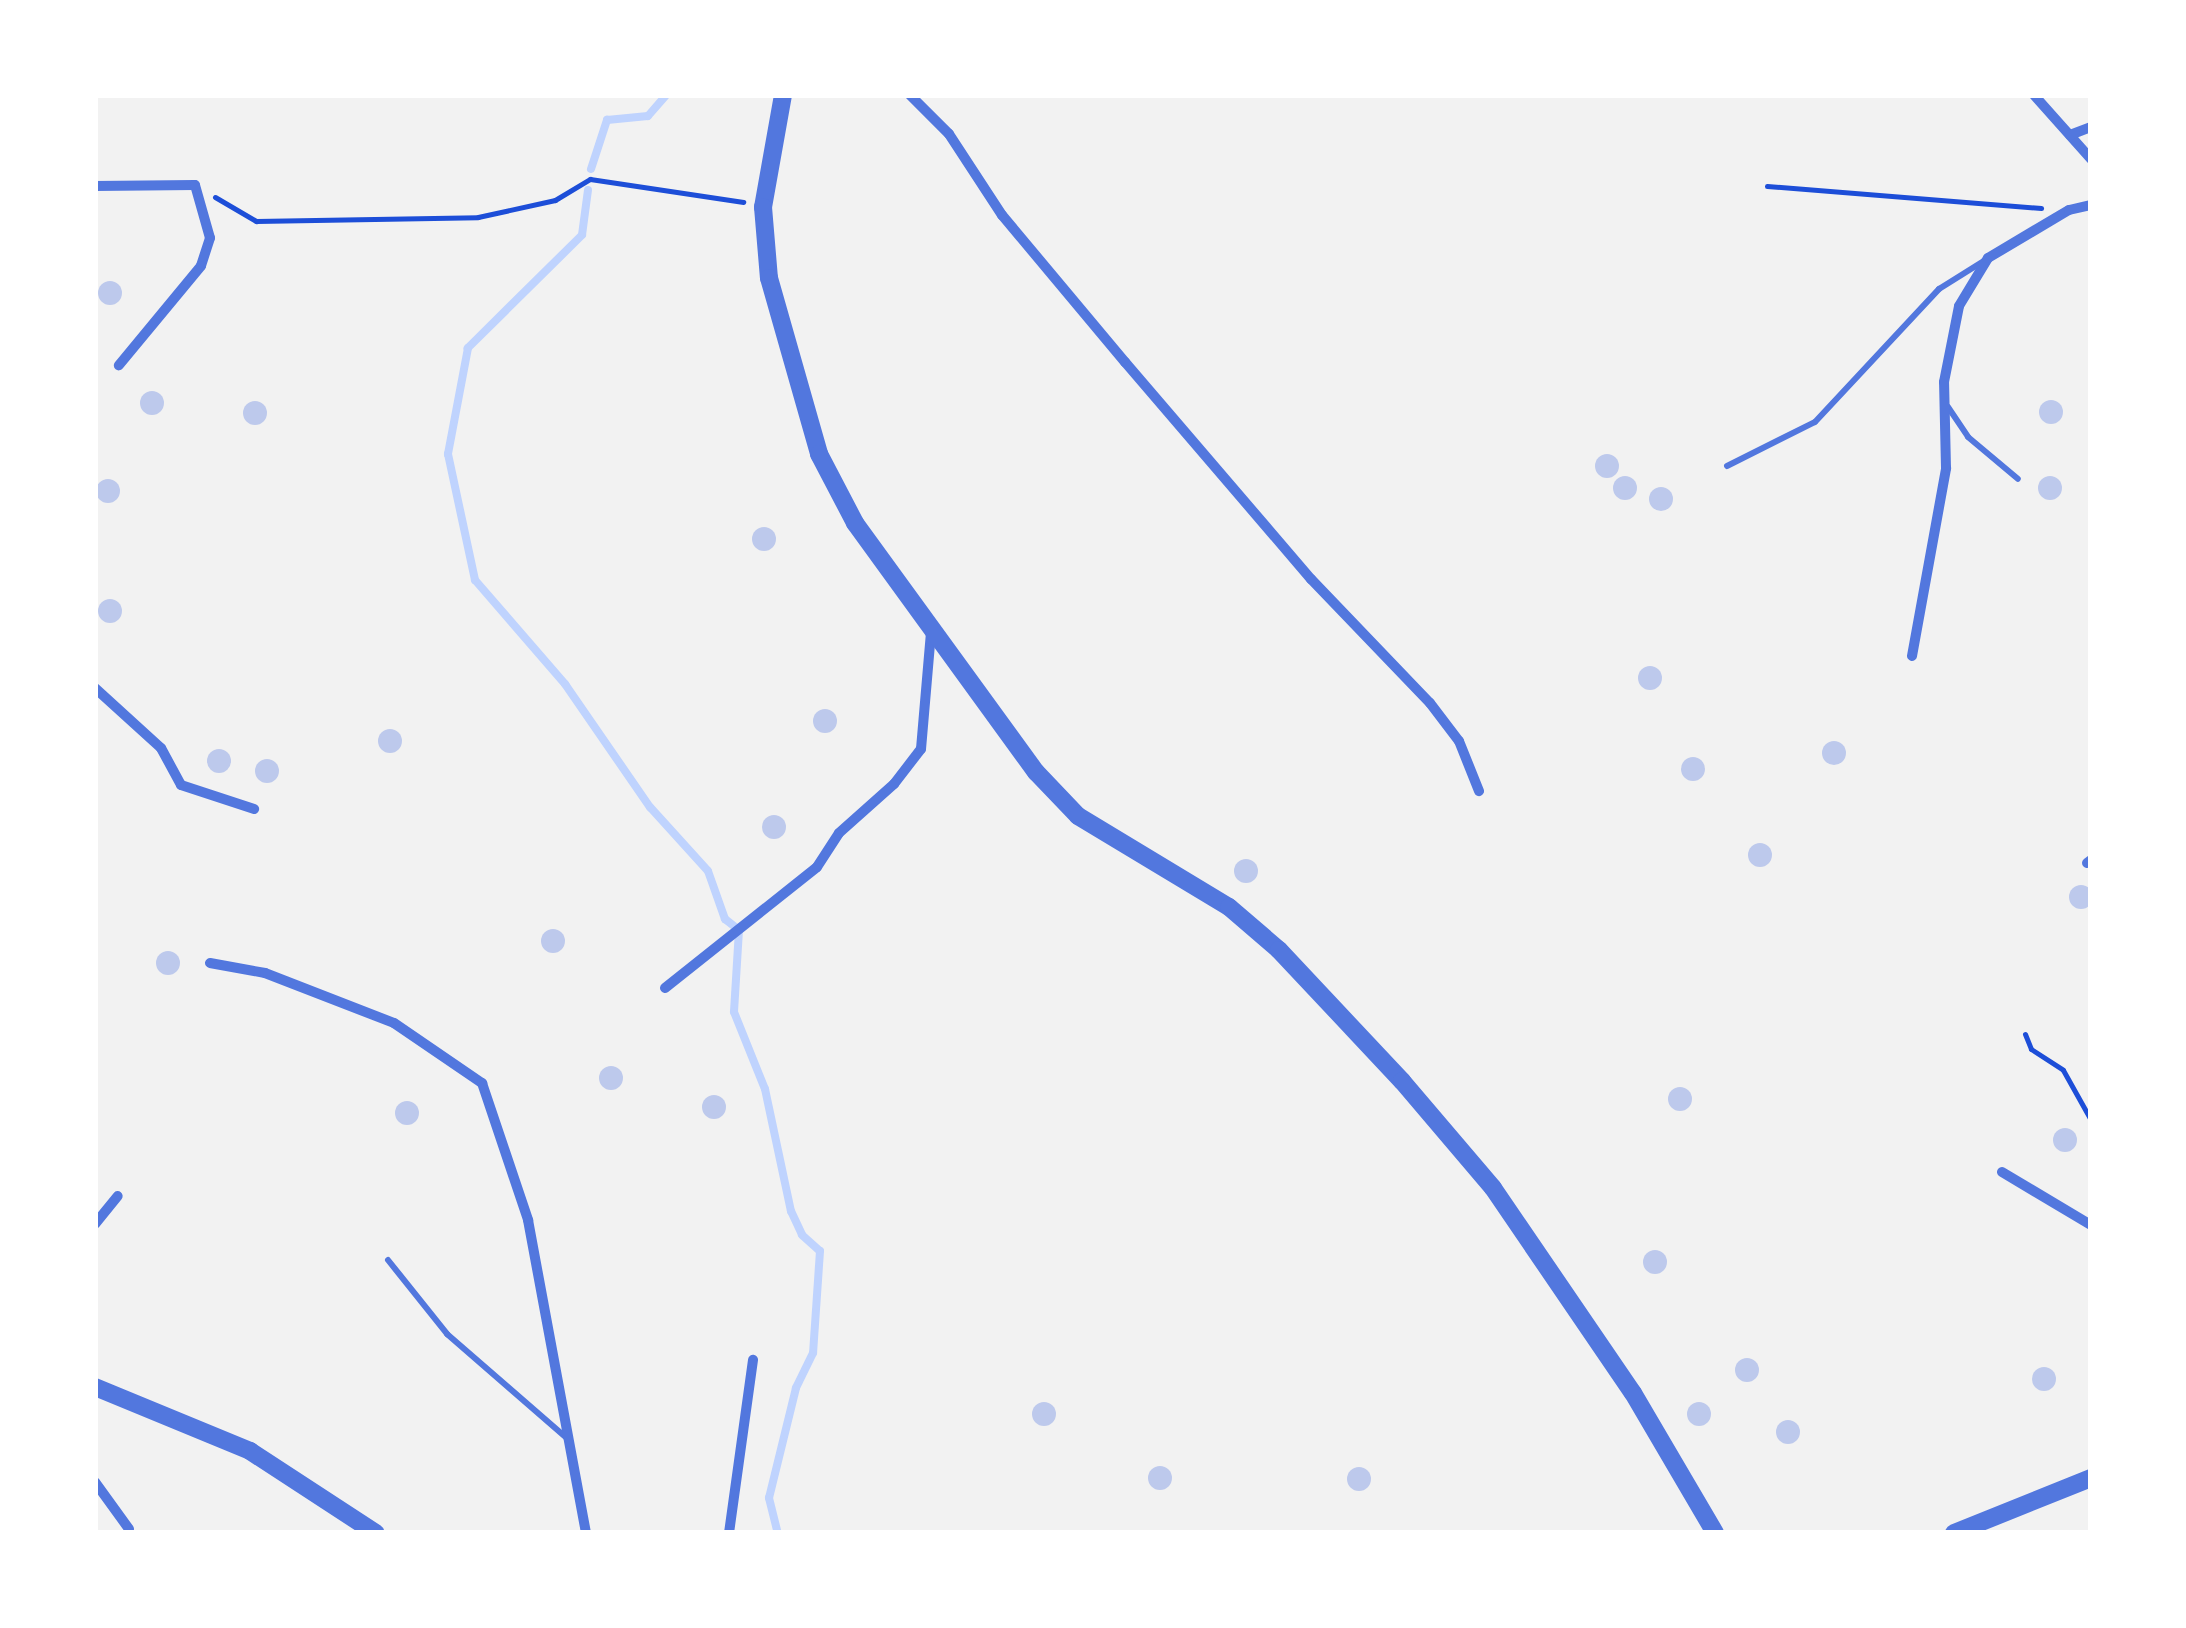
<!DOCTYPE html>
<style>
body{margin:0}
#map{position:relative;width:2186px;height:1628px;overflow:hidden;background:#f2f2f2;font-family:"Golos Text",sans-serif}
div>[style]{position:absolute}
.stream>*{height:8px;margin:-4px;padding:0 4px;transform-origin:4px;border-radius:4px;background:#bfd3fe}
.building>*{inset:0;background:#bdc9ec}
.round{border-radius:50%}
.path>*{height:5px;margin:-2.5px;padding:0 2.5px;transform-origin:2.5px;border-radius:2.5px;background:#1d4ed8}
.service>*{height:6px;margin:-3px;padding:0 3px;transform-origin:3px;border-radius:3px;background:#5277de}
.minor>*{height:10px;margin:-5px;padding:0 5px;transform-origin:5px;border-radius:5px;background:#5277de}
.tertiary>*{height:18px;margin:-9px;padding:0 9px;transform-origin:9px;border-radius:9px;background:#5277de}
span{translate:-50% -50%;white-space:nowrap;text-align:center;line-height:1.15;-webkit-text-stroke:9px #fff;paint-order:stroke}
.frame{position:absolute;inset:0;border:98px solid #fff;pointer-events:none}
</style>
<div id="map">
<div class="stream">
<i style="left:591px;top:169px;width:52px;rotate:-71.9deg"></i>
<i style="left:607px;top:120px;width:41px;rotate:-5.6deg"></i>
<i style="left:648px;top:116px;width:28px;rotate:-49deg"></i>
<i style="left:588px;top:190px;width:45px;rotate:97.6deg"></i>
<i style="left:582px;top:235px;width:161px;rotate:135.3deg"></i>
<i style="left:468px;top:348px;width:108px;rotate:100.7deg"></i>
<i style="left:448px;top:454px;width:129px;rotate:77.9deg"></i>
<i style="left:475px;top:580px;width:138px;rotate:49.1deg"></i>
<i style="left:565px;top:684px;width:150px;rotate:55.4deg"></i>
<i style="left:650px;top:807px;width:86px;rotate:47.8deg"></i>
<i style="left:708px;top:871px;width:51px;rotate:70.5deg"></i>
<i style="left:725px;top:919px;width:18px;rotate:38deg"></i>
<i style="left:739px;top:930px;width:82px;rotate:93.5deg"></i>
<i style="left:734px;top:1012px;width:83px;rotate:68.1deg"></i>
<i style="left:765px;top:1089px;width:125px;rotate:78deg"></i>
<i style="left:791px;top:1211px;width:26px;rotate:65deg"></i>
<i style="left:802px;top:1235px;width:24px;rotate:42deg"></i>
<i style="left:820px;top:1251px;width:102px;rotate:93.9deg"></i>
<i style="left:813px;top:1353px;width:39px;rotate:116deg"></i>
<i style="left:796px;top:1388px;width:113px;rotate:103.8deg"></i>
<i style="left:769px;top:1498px;width:36px;rotate:76deg"></i>
</div>
<div class="building">
<i class="round" style="left:98px;top:281px;width:24px;height:24px"></i>
<i class="round" style="left:140px;top:391px;width:24px;height:24px"></i>
<i class="round" style="left:2039px;top:400px;width:24px;height:24px"></i>
<i class="round" style="left:243px;top:401px;width:24px;height:24px"></i>
<i class="round" style="left:1595px;top:454px;width:24px;height:24px"></i>
<i class="round" style="left:2038px;top:476px;width:24px;height:24px"></i>
<i class="round" style="left:1613px;top:476px;width:24px;height:24px"></i>
<i class="round" style="left:96px;top:479px;width:24px;height:24px"></i>
<i class="round" style="left:1649px;top:487px;width:24px;height:24px"></i>
<i class="round" style="left:752px;top:527px;width:24px;height:24px"></i>
<i class="round" style="left:98px;top:599px;width:24px;height:24px"></i>
<i class="round" style="left:1638px;top:666px;width:24px;height:24px"></i>
<i class="round" style="left:813px;top:709px;width:24px;height:24px"></i>
<i class="round" style="left:378px;top:729px;width:24px;height:24px"></i>
<i class="round" style="left:1822px;top:741px;width:24px;height:24px"></i>
<i class="round" style="left:207px;top:749px;width:24px;height:24px"></i>
<i class="round" style="left:1681px;top:757px;width:24px;height:24px"></i>
<i class="round" style="left:255px;top:759px;width:24px;height:24px"></i>
<i class="round" style="left:762px;top:815px;width:24px;height:24px"></i>
<i class="round" style="left:1748px;top:843px;width:24px;height:24px"></i>
<i class="round" style="left:1234px;top:859px;width:24px;height:24px"></i>
<i class="round" style="left:2069px;top:885px;width:24px;height:24px"></i>
<i class="round" style="left:541px;top:929px;width:24px;height:24px"></i>
<i class="round" style="left:156px;top:951px;width:24px;height:24px"></i>
<i class="round" style="left:599px;top:1066px;width:24px;height:24px"></i>
<i class="round" style="left:1668px;top:1087px;width:24px;height:24px"></i>
<i class="round" style="left:702px;top:1095px;width:24px;height:24px"></i>
<i class="round" style="left:395px;top:1101px;width:24px;height:24px"></i>
<i class="round" style="left:2053px;top:1128px;width:24px;height:24px"></i>
<i class="round" style="left:1643px;top:1250px;width:24px;height:24px"></i>
<i class="round" style="left:1735px;top:1358px;width:24px;height:24px"></i>
<i class="round" style="left:2032px;top:1367px;width:24px;height:24px"></i>
<i class="round" style="left:1032px;top:1402px;width:24px;height:24px"></i>
<i class="round" style="left:1687px;top:1402px;width:24px;height:24px"></i>
<i class="round" style="left:1776px;top:1420px;width:24px;height:24px"></i>
<i class="round" style="left:1148px;top:1466px;width:24px;height:24px"></i>
<i class="round" style="left:1347px;top:1467px;width:24px;height:24px"></i>
</div>
<div class="path">
<i style="left:1767px;top:186px;width:275px;rotate:4.6deg"></i>
<i style="left:215px;top:197px;width:48px;rotate:30.3deg"></i>
<i style="left:256px;top:221px;width:222px;rotate:-1deg"></i>
<i style="left:478px;top:217px;width:79px;rotate:-12.4deg"></i>
<i style="left:555px;top:200px;width:41px;rotate:-31deg"></i>
<i style="left:590px;top:179px;width:155px;rotate:8.5deg"></i>
<i style="left:2025px;top:1034px;width:16px;rotate:68deg"></i>
<i style="left:2031px;top:1049px;width:38px;rotate:33deg"></i>
<i style="left:2063px;top:1070px;width:57px;rotate:60.8deg"></i>
</div>
<div class="service">
<i style="left:1948px;top:407px;width:36px;rotate:56deg"></i>
<i style="left:1968px;top:437px;width:65px;rotate:40deg"></i>
<i style="left:1727px;top:466px;width:98px;rotate:-26.6deg"></i>
<i style="left:1815px;top:422px;width:182px;rotate:-47deg"></i>
<i style="left:1939px;top:289px;width:57px;rotate:-32deg"></i>
<i style="left:388px;top:1260px;width:95px;rotate:51.4deg"></i>
<i style="left:447px;top:1334px;width:162px;rotate:41deg"></i>
</div>
<div class="minor">
<i style="left:910px;top:95px;width:55px;rotate:45deg"></i>
<i style="left:949px;top:134px;width:97px;rotate:56.8deg"></i>
<i style="left:1002px;top:215px;width:192px;rotate:50.1deg"></i>
<i style="left:1125px;top:362px;width:286px;rotate:49.4deg"></i>
<i style="left:1311px;top:579px;width:172px;rotate:46.2deg"></i>
<i style="left:1430px;top:703px;width:48px;rotate:52.7deg"></i>
<i style="left:1459px;top:741px;width:54px;rotate:68.2deg"></i>
<i style="left:2034px;top:95px;width:86px;rotate:48.3deg"></i>
<i style="left:2070px;top:135px;width:22px;rotate:-21deg"></i>
<i style="left:95px;top:186px;width:100px;rotate:-0.6deg"></i>
<i style="left:195px;top:185px;width:55px;rotate:74.2deg"></i>
<i style="left:210px;top:238px;width:29px;rotate:108deg"></i>
<i style="left:201px;top:266px;width:129px;rotate:129.6deg"></i>
<i style="left:1912px;top:656px;width:191px;rotate:-79.7deg"></i>
<i style="left:1946px;top:468px;width:86px;rotate:-91.3deg"></i>
<i style="left:1944px;top:382px;width:77px;rotate:-78.8deg"></i>
<i style="left:1959px;top:306px;width:56px;rotate:-58.9deg"></i>
<i style="left:1988px;top:258px;width:94px;rotate:-30.7deg"></i>
<i style="left:2069px;top:210px;width:23px;rotate:-13deg"></i>
<i style="left:95px;top:688px;width:89px;rotate:42.3deg"></i>
<i style="left:161px;top:748px;width:42px;rotate:61.6deg"></i>
<i style="left:181px;top:785px;width:77px;rotate:18.2deg"></i>
<i style="left:2087px;top:863px;width:5px;rotate:-37deg"></i>
<i style="left:210px;top:963px;width:56px;rotate:10.3deg"></i>
<i style="left:265px;top:973px;width:138px;rotate:21.2deg"></i>
<i style="left:394px;top:1023px;width:107px;rotate:34.3deg"></i>
<i style="left:482px;top:1083px;width:145px;rotate:71.4deg"></i>
<i style="left:528px;top:1220px;width:318px;rotate:79.5deg"></i>
<i style="left:665px;top:988px;width:194px;rotate:-38.5deg"></i>
<i style="left:817px;top:867px;width:40px;rotate:-57.1deg"></i>
<i style="left:839px;top:833px;width:74px;rotate:-41.7deg"></i>
<i style="left:894px;top:784px;width:44px;rotate:-52.4deg"></i>
<i style="left:921px;top:749px;width:116px;rotate:-85.1deg"></i>
<i style="left:2002px;top:1172px;width:104px;rotate:30.8deg"></i>
<i style="left:95px;top:1224px;width:36px;rotate:-51deg"></i>
<i style="left:95px;top:1482px;width:58px;rotate:54.1deg"></i>
<i style="left:729px;top:1533px;width:175px;rotate:-82.1deg"></i>
</div>
<div class="tertiary">
<i style="left:783px;top:95px;width:114px;rotate:100.1deg"></i>
<i style="left:763px;top:207px;width:71px;rotate:85.2deg"></i>
<i style="left:769px;top:278px;width:183px;rotate:74.1deg"></i>
<i style="left:819px;top:454px;width:78px;rotate:62.4deg"></i>
<i style="left:855px;top:523px;width:308px;rotate:54deg"></i>
<i style="left:1036px;top:772px;width:61px;rotate:46.3deg"></i>
<i style="left:1078px;top:816px;width:176px;rotate:31.1deg"></i>
<i style="left:1229px;top:907px;width:66px;rotate:40.7deg"></i>
<i style="left:1279px;top:950px;width:180px;rotate:46.8deg"></i>
<i style="left:1402px;top:1081px;width:140px;rotate:49.6deg"></i>
<i style="left:1493px;top:1188px;width:248px;rotate:55.7deg"></i>
<i style="left:1633px;top:1393px;width:162px;rotate:59.6deg"></i>
<i style="left:95px;top:1387px;width:168px;rotate:22.4deg"></i>
<i style="left:250px;top:1451px;width:150px;rotate:33.1deg"></i>
<i style="left:1954px;top:1533px;width:148px;rotate:-21.9deg"></i>
</div>
<div class="frame"></div>
</div>
